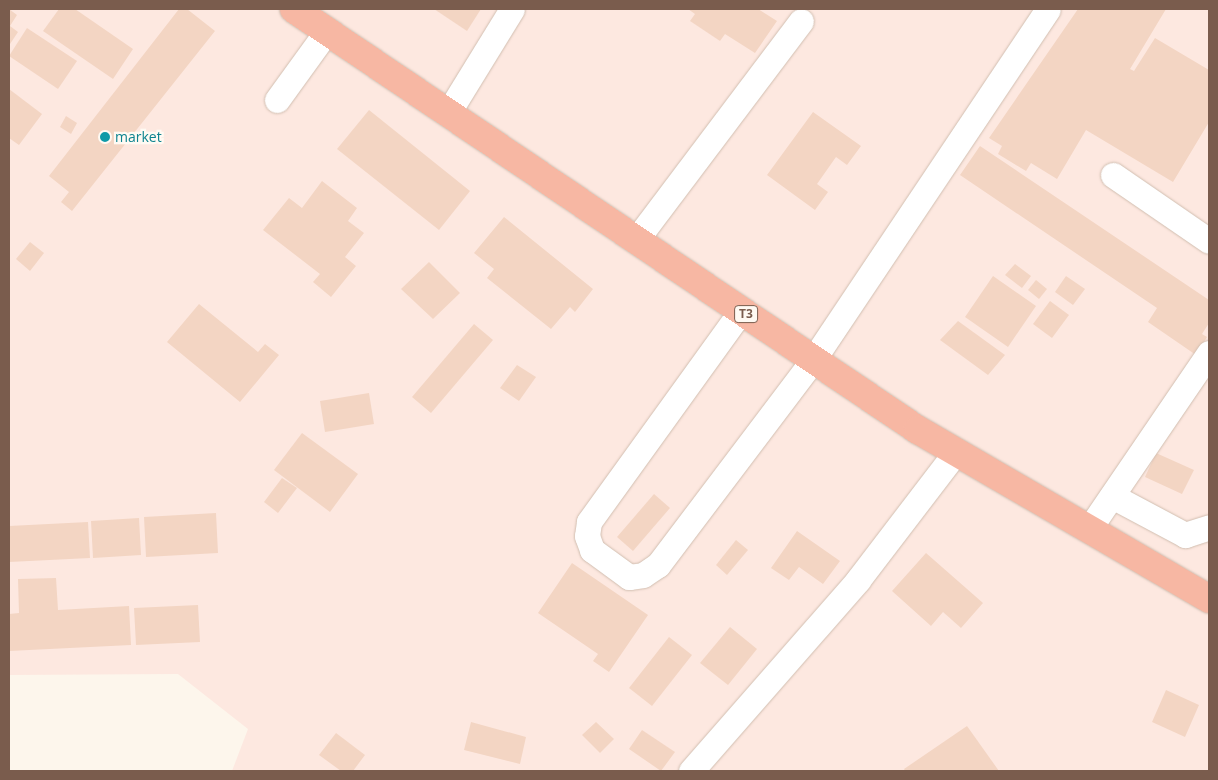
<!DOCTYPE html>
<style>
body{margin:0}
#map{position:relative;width:1218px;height:780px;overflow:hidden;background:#fdf6ec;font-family:"Open Sans",sans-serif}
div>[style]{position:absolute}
.commercial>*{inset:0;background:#fde8e0}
.building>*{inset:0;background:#f3d5c3}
.roads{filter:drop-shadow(0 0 1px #d1beb0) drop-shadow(0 0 1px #d1beb0)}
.minor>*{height:25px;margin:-12.5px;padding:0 12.5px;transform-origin:12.5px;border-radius:12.5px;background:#fff}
.highway>*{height:28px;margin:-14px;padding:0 14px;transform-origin:14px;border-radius:14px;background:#f7b7a3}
.dots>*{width:14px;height:14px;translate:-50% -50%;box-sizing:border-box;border:2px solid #fffaf3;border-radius:50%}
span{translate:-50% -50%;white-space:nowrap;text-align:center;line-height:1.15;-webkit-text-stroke:4.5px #fffaf3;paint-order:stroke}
.shield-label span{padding:1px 4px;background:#fffaf3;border:1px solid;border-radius:4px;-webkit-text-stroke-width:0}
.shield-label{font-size:12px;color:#7a5c4d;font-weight:700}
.culture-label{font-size:14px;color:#0d838f}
.left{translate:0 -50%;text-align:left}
.frame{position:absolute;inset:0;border:10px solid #7a5c4d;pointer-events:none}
</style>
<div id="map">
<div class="commercial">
<i style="clip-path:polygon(9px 9px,1209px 9px,1209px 771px,232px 771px,248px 729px,178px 674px,9px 675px)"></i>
</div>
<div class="building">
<i style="clip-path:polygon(9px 9px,17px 15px,10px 26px,18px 32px,10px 44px)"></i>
<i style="clip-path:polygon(59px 9px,75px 9px,133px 49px,113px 79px,43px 31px)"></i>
<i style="clip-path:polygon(179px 9px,187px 9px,215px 31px,72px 211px,61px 202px,69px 192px,49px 176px)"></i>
<i style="clip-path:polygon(434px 9px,481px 9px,467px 31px)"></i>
<i style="clip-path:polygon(688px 9px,758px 9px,777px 21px,755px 53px,725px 34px,720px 41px,690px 21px,695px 14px)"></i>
<i style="clip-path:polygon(1078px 9px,1166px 9px,1130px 69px,1134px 71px,1155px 38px,1209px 70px,1209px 122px,1173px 182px,1086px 130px,1057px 179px,1031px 163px,1026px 171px,998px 154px,1002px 146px,989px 138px)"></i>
<i style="clip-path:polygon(27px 28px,77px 61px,58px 89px,9px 56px)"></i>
<i style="clip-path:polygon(9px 89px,42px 114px,19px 145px,9px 138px)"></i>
<i style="clip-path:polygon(369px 110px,470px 191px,439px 230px,337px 149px)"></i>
<i style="clip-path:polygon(813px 112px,861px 146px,847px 165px,836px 157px,817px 184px,828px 192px,815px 210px,767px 175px)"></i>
<i style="clip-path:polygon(66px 116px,77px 123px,71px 134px,60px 127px)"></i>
<i style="clip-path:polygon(980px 146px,1209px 300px,1209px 323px,1202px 334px,1207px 337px,1196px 355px,1148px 322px,1157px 308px,960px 175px)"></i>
<i style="clip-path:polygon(322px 181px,357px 208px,348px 221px,364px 233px,345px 257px,356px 266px,331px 297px,313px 282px,320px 274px,263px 230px,289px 198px,302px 208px)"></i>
<i style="clip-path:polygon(504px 217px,593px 289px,575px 312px,570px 307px,551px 329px,487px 278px,494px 269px,474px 253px)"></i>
<i style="clip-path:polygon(30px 242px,44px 253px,30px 271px,16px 259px)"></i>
<i style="clip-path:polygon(429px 262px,460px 293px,433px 319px,401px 289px)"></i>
<i style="clip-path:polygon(1015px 264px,1031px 276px,1022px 288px,1005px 275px)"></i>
<i style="clip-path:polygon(993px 276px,1036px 306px,1008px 347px,965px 317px)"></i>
<i style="clip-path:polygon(1066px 276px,1085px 289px,1073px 305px,1055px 292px)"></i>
<i style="clip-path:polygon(1036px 280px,1047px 289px,1039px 299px,1028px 290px)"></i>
<i style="clip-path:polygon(1050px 301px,1069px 315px,1052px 338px,1033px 324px)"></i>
<i style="clip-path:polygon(199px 304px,258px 352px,265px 344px,279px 355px,240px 402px,167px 342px)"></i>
<i style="clip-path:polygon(958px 321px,1005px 355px,988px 375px,940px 340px)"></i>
<i style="clip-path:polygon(474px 324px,493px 340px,431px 413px,412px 397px)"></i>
<i style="clip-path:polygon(517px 365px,536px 377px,519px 401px,500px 388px)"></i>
<i style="clip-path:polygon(369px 393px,374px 424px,325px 432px,320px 401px)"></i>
<i style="clip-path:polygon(302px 433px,358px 474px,330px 512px,274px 470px)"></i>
<i style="clip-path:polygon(1156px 453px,1194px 470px,1182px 494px,1145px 477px)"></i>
<i style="clip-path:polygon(282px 478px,297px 488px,278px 513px,264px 502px)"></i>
<i style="clip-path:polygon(654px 494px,670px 508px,633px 551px,617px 537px)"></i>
<i style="clip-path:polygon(216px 513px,218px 553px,146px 557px,144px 517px)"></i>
<i style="clip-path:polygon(139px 518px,141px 555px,93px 558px,91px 521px)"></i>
<i style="clip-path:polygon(88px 522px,90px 558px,9px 562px,9px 526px)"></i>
<i style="clip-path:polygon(797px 531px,840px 561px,823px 584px,799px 567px,789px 580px,771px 568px)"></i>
<i style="clip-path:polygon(736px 540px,748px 550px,727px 575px,716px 565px)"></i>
<i style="clip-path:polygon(926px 553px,983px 603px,961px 628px,943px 612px,931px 626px,892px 591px)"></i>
<i style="clip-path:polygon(572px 563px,648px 615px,609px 672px,593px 661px,598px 654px,538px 613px)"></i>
<i style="clip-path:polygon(56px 578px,58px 610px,129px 606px,131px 645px,9px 651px,9px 614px,19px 613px,18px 579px)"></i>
<i style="clip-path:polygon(198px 605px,200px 642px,136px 645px,134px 608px)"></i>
<i style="clip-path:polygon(730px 627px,757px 649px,728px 685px,700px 663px)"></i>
<i style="clip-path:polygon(669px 637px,692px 655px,652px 706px,629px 688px)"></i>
<i style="clip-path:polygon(1166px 690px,1199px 705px,1185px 737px,1152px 722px)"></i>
<i style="clip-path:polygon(471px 722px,526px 737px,520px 764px,464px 750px)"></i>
<i style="clip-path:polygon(596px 722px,614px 739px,600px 753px,582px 735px)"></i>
<i style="clip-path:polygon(967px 726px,999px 771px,905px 771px,904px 769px)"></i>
<i style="clip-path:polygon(642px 730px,675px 752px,661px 771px,629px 749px)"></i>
<i style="clip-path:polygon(336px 733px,365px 755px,353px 771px,341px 771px,319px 755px)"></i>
</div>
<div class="roads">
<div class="minor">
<i style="left:277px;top:100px;width:85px;rotate:-54.1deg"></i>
<i style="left:448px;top:113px;width:122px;rotate:-58.4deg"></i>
<i style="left:1113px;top:175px;width:116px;rotate:34.5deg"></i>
<i style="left:636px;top:240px;width:274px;rotate:-53deg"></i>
<i style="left:741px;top:311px;width:260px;rotate:125.8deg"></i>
<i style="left:589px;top:522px;width:14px;rotate:98deg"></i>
<i style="left:587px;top:536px;width:15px;rotate:70deg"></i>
<i style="left:592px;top:550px;width:46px;rotate:36.1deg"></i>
<i style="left:629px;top:577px;width:14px;rotate:-8deg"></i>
<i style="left:643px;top:575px;width:18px;rotate:-34deg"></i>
<i style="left:658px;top:565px;width:257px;rotate:-52.9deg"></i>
<i style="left:813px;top:360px;width:422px;rotate:-56.2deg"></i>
<i style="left:1112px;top:496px;width:83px;rotate:28.1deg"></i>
<i style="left:1185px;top:535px;width:25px;rotate:-18deg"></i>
<i style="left:1089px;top:529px;width:213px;rotate:-55.7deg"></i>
<i style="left:691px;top:771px;width:254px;rotate:-48.8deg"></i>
<i style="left:858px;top:580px;width:161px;rotate:-52.6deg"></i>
</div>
<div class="highway">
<i style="left:294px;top:9px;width:753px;rotate:34.01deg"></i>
<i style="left:918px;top:430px;width:337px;rotate:30.1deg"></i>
</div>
</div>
<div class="dots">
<i style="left:105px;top:137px;background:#0f9aa8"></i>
</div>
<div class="shield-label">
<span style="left:746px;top:314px">T3</span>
</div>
<div class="culture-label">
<span class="left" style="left:115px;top:137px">market</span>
</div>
<div class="frame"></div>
</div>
